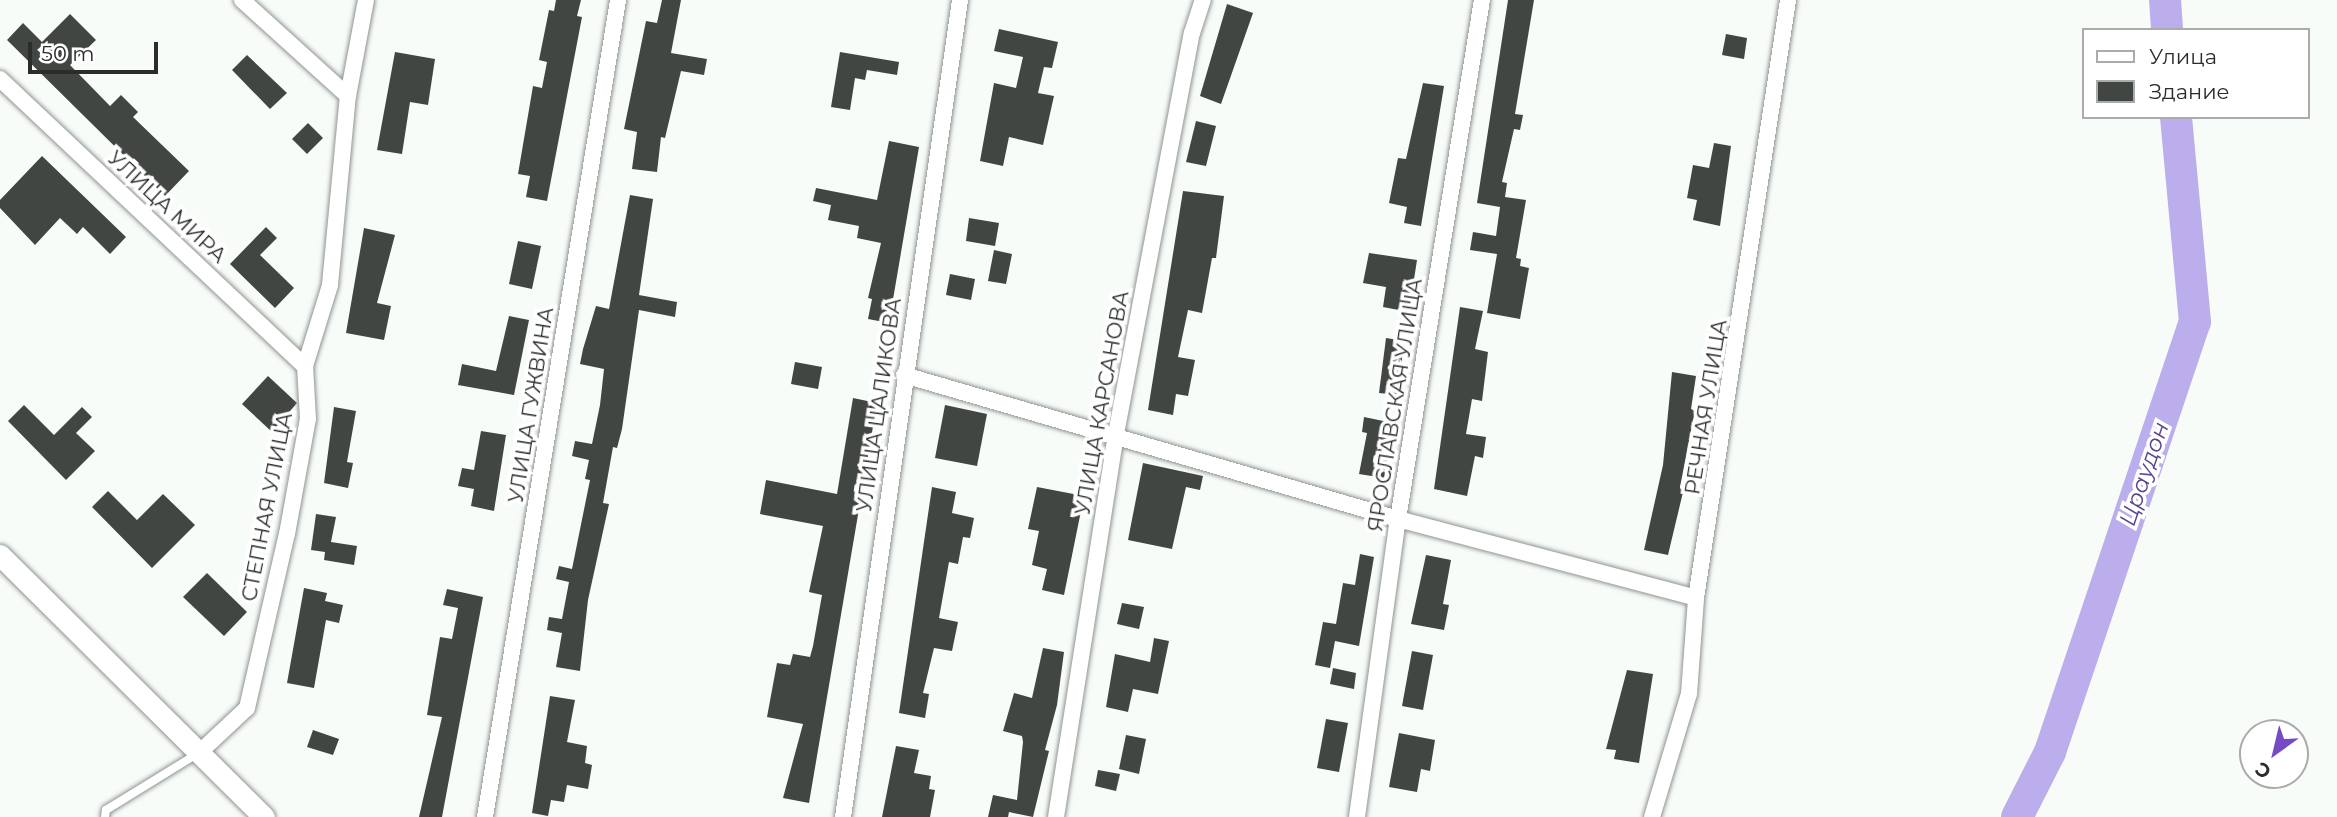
<!DOCTYPE html>
<meta charset="utf-8">
<style>
body{margin:0}
#map{position:relative;width:2337px;height:817px;overflow:hidden;background:#f7fcf8;font-family:Montserrat,sans-serif}
div>[style]{position:absolute}
.river>*{height:32px;margin:-16px;padding:0 16px;transform-origin:16px;border-radius:16px;background:#bcaeec}
.building>*{inset:0;background:#424643}
.roads{filter:drop-shadow(0 0 2px #909491) drop-shadow(0 0 2px #909491)}
.service>*{height:8px;margin:-4px;padding:0 4px;transform-origin:4px;border-radius:4px;background:#fff}
.minor>*{height:16px;margin:-8px;padding:0 8px;transform-origin:8px;border-radius:8px;background:#fff}
.tertiary>*{height:21px;margin:-10.5px;padding:0 10.5px;transform-origin:10.5px;border-radius:10.5px;background:#fff}
span{translate:-50% -50%;white-space:nowrap;text-align:center;line-height:1.15;-webkit-text-stroke:7px #fff;paint-order:stroke}
.street-label{font-size:21px;color:#2b2d2c}
.water-label{font-size:23px;color:#5b448f;font-style:italic}
.legend{position:absolute;left:2082px;top:28px;width:228px;height:91px;box-sizing:border-box;background:#fff;border:2px solid #aaabab;margin:0;padding:9px 12px;list-style:none;font-size:21px;color:#2b2d2c}
.legend li{display:flex;align-items:center;gap:14px;height:35px}
.legend b{width:35px;border:2px solid #aaabab}
.north{position:absolute;left:2239px;top:719px;width:70px;height:70px;box-sizing:border-box;background:#fff;border:2px solid #aaabab;border-radius:50%;rotate:214deg;font-size:19px;font-weight:700;line-height:28px;text-align:center;color:#2b2d2c}
.north::after{content:'';display:block;margin:auto;width:24px;height:32px;background:#744bc4;clip-path:polygon(50% 0,100% 100%,50% 72%,0 100%)}
.scale{position:absolute;left:28px;top:42px;width:130px;height:32px;box-sizing:border-box;border:4px solid #2b2d2c;border-top:0;padding-left:9px;font-size:21px;line-height:24px;white-space:nowrap;color:#2b2d2c;-webkit-text-stroke:5px #fff;paint-order:stroke}
</style>
<div id="map">
<div class="river">
<i style="left:2165px;top:0;width:30px;rotate:86deg"></i>
<i style="left:2017px;top:817px;width:73px;rotate:-63.1deg"></i>
<i style="left:2050px;top:752px;width:454px;rotate:-71.4deg"></i>
<i style="left:2195px;top:322px;width:206px;rotate:-95.3deg"></i>
</div>
<div class="building">
<i style="clip-path:polygon(556px 0,581px 0,577px 16px,582px 17px,547px 201px,526px 197px,530px 176px,518px 174px,533px 86px,542px 88px,547px 62px,539px 60px,549px 10px,554px 11px)"></i>
<i style="clip-path:polygon(662px 0,681px 0,671px 53px,707px 59px,704px 75px,681px 71px,665px 138px,661px 137px,657px 172px,632px 169px,637px 132px,624px 129px,646px 21px,657px 23px)"></i>
<i style="clip-path:polygon(1508px 0,1534px 0,1515px 114px,1523px 115px,1520px 130px,1514px 129px,1502px 182px,1507px 183px,1505px 197px,1526px 200px,1516px 258px,1521px 259px,1520px 266px,1529px 268px,1520px 319px,1487px 313px,1497px 254px,1470px 250px,1473px 232px,1496px 236px,1500px 207px,1477px 203px)"></i>
<i style="clip-path:polygon(1227px 4px,1253px 13px,1221px 104px,1200px 96px)"></i>
<i style="clip-path:polygon(70px 14px,96px 40px,70px 65px,110px 106px,121px 95px,138px 112px,133px 117px,189px 171px,165px 196px,7px 40px,23px 23px,42px 42px)"></i>
<i style="clip-path:polygon(999px 29px,1058px 42px,1052px 68px,1044px 67px,1038px 93px,1054px 96px,1043px 145px,1009px 137px,1003px 166px,980px 161px,994px 83px,1016px 88px,1023px 57px,994px 51px)"></i>
<i style="clip-path:polygon(1726px 34px,1747px 38px,1744px 59px,1722px 55px)"></i>
<i style="clip-path:polygon(395px 52px,435px 59px,428px 105px,410px 102px,402px 154px,377px 150px)"></i>
<i style="clip-path:polygon(840px 52px,899px 62px,897px 75px,867px 70px,865px 80px,855px 78px,850px 110px,831px 107px)"></i>
<i style="clip-path:polygon(247px 55px,287px 93px,270px 109px,232px 70px)"></i>
<i style="clip-path:polygon(1423px 83px,1444px 86px,1421px 226px,1404px 223px,1407px 207px,1389px 203px,1398px 158px,1406px 159px)"></i>
<i style="clip-path:polygon(1196px 121px,1216px 126px,1206px 166px,1186px 162px)"></i>
<i style="clip-path:polygon(308px 123px,323px 138px,307px 154px,292px 139px)"></i>
<i style="clip-path:polygon(889px 141px,919px 147px,889px 323px,868px 319px,872px 299px,868px 298px,881px 243px,857px 238px,859px 226px,828px 220px,831px 205px,813px 201px,816px 188px,877px 200px)"></i>
<i style="clip-path:polygon(1714px 143px,1731px 146px,1720px 226px,1693px 220px,1697px 200px,1687px 198px,1693px 165px,1709px 168px)"></i>
<i style="clip-path:polygon(42px 156px,126px 237px,110px 254px,83px 227px,77px 234px,60px 218px,35px 245px,0 208px,0 200px)"></i>
<i style="clip-path:polygon(1183px 191px,1224px 196px,1216px 258px,1212px 258px,1202px 313px,1188px 310px,1178px 357px,1195px 360px,1188px 396px,1176px 394px,1173px 415px,1148px 410px)"></i>
<i style="clip-path:polygon(630px 195px,653px 199px,639px 295px,677px 302px,675px 317px,639px 310px,622px 429px,617px 448px,613px 447px,603px 503px,609px 504px,588px 600px,580px 671px,556px 667px,562px 633px,547px 630px,549px 617px,562px 619px,569px 582px,556px 579px,559px 566px,572px 569px,590px 480px,585px 479px,589px 460px,572px 456px,575px 441px,592px 444px,600px 405px,604px 369px,580px 364px,583px 349px,596px 306px,609px 309px)"></i>
<i style="clip-path:polygon(969px 218px,999px 223px,995px 246px,966px 241px)"></i>
<i style="clip-path:polygon(266px 227px,277px 238px,260px 255px,294px 288px,275px 308px,230px 264px)"></i>
<i style="clip-path:polygon(364px 228px,395px 235px,377px 303px,391px 306px,384px 340px,346px 333px)"></i>
<i style="clip-path:polygon(518px 241px,541px 246px,532px 289px,509px 284px)"></i>
<i style="clip-path:polygon(994px 250px,1012px 254px,1006px 284px,988px 281px)"></i>
<i style="clip-path:polygon(1369px 253px,1417px 260px,1409px 312px,1383px 307px,1386px 287px,1363px 283px)"></i>
<i style="clip-path:polygon(950px 274px,975px 279px,971px 300px,946px 295px)"></i>
<i style="clip-path:polygon(1460px 307px,1483px 311px,1475px 349px,1488px 352px,1482px 401px,1472px 399px,1466px 434px,1486px 437px,1483px 458px,1475px 456px,1467px 496px,1434px 489px)"></i>
<i style="clip-path:polygon(509px 316px,529px 320px,514px 395px,458px 385px,462px 364px,496px 371px)"></i>
<i style="clip-path:polygon(1386px 338px,1404px 341px,1398px 395px,1379px 393px)"></i>
<i style="clip-path:polygon(795px 362px,822px 367px,818px 389px,791px 384px)"></i>
<i style="clip-path:polygon(1672px 372px,1696px 376px,1691px 409px,1695px 410px,1680px 487px,1684px 488px,1668px 555px,1644px 550px,1663px 465px)"></i>
<i style="clip-path:polygon(268px 376px,297px 403px,272px 432px,242px 404px)"></i>
<i style="clip-path:polygon(853px 398px,877px 403px,809px 803px,783px 798px,803px 724px,767px 717px,777px 663px,790px 665px,793px 654px,810px 657px,813px 646px,822px 595px,809px 592px,823px 526px,760px 514px,766px 480px,837px 494px)"></i>
<i style="clip-path:polygon(24px 405px,54px 435px,82px 407px,92px 417px,76px 433px,95px 451px,66px 480px,8px 421px)"></i>
<i style="clip-path:polygon(945px 405px,987px 414px,977px 466px,935px 458px)"></i>
<i style="clip-path:polygon(334px 407px,356px 411px,347px 462px,353px 463px,348px 488px,324px 483px)"></i>
<i style="clip-path:polygon(1364px 417px,1393px 423px,1384px 478px,1359px 474px,1367px 433px,1362px 432px)"></i>
<i style="clip-path:polygon(481px 431px,506px 435px,494px 511px,471px 506px,474px 489px,458px 486px,462px 468px,474px 470px)"></i>
<i style="clip-path:polygon(1143px 463px,1203px 476px,1200px 490px,1186px 487px,1172px 549px,1128px 540px)"></i>
<i style="clip-path:polygon(932px 487px,956px 492px,952px 513px,974px 518px,970px 538px,963px 537px,958px 564px,949px 562px,939px 618px,958px 622px,952px 651px,934px 648px,923px 693px,929px 694px,925px 718px,899px 713px)"></i>
<i style="clip-path:polygon(1037px 487px,1084px 496px,1064px 595px,1042px 590px,1047px 569px,1032px 565px,1039px 531px,1028px 529px)"></i>
<i style="clip-path:polygon(108px 491px,137px 520px,163px 494px,195px 525px,152px 568px,92px 507px)"></i>
<i style="clip-path:polygon(316px 514px,336px 517px,331px 542px,357px 546px,354px 565px,324px 560px,325px 552px,311px 550px)"></i>
<i style="clip-path:polygon(1360px 554px,1374px 557px,1359px 646px,1335px 641px,1330px 668px,1315px 665px,1323px 622px,1336px 624px,1343px 583px,1355px 585px)"></i>
<i style="clip-path:polygon(1426px 555px,1451px 560px,1443px 604px,1449px 605px,1444px 630px,1411px 624px)"></i>
<i style="clip-path:polygon(207px 573px,247px 612px,224px 636px,183px 597px)"></i>
<i style="clip-path:polygon(304px 588px,327px 593px,325px 601px,343px 605px,339px 623px,326px 620px,314px 688px,287px 683px)"></i>
<i style="clip-path:polygon(447px 589px,483px 597px,442px 817px,419px 817px,442px 717px,427px 715px,440px 637px,452px 639px,458px 608px,443px 605px)"></i>
<i style="clip-path:polygon(1122px 603px,1144px 607px,1139px 629px,1117px 624px)"></i>
<i style="clip-path:polygon(1154px 638px,1169px 641px,1158px 694px,1133px 689px,1128px 712px,1106px 707px,1115px 654px,1150px 662px)"></i>
<i style="clip-path:polygon(1043px 648px,1064px 652px,1057px 705px,1045px 750px,1049px 751px,1033px 817px,1009px 812px,1008px 817px,988px 817px,993px 795px,1017px 800px,1023px 742px,1022px 736px,1003px 731px,1014px 693px,1032px 698px)"></i>
<i style="clip-path:polygon(1412px 651px,1433px 655px,1423px 710px,1402px 706px)"></i>
<i style="clip-path:polygon(1333px 668px,1356px 673px,1354px 689px,1330px 684px)"></i>
<i style="clip-path:polygon(1627px 670px,1653px 674px,1639px 763px,1614px 759px,1616px 750px,1606px 749px)"></i>
<i style="clip-path:polygon(550px 696px,575px 700px,567px 742px,587px 746px,585px 763px,592px 765px,588px 789px,567px 785px,564px 802px,551px 800px,548px 816px,532px 813px)"></i>
<i style="clip-path:polygon(1326px 719px,1348px 723px,1339px 772px,1317px 768px)"></i>
<i style="clip-path:polygon(313px 730px,339px 739px,333px 755px,307px 747px)"></i>
<i style="clip-path:polygon(1399px 733px,1435px 740px,1430px 771px,1421px 769px,1417px 792px,1389px 787px)"></i>
<i style="clip-path:polygon(1126px 735px,1146px 739px,1139px 774px,1119px 769px)"></i>
<i style="clip-path:polygon(896px 746px,919px 750px,914px 773px,931px 776px,929px 789px,935px 790px,930px 817px,882px 817px)"></i>
<i style="clip-path:polygon(1098px 770px,1120px 774px,1116px 791px,1095px 786px)"></i>
</div>
<div class="roads">
<div class="service">
<i style="left:105px;top:817px;width:7px;rotate:-82deg"></i>
<i style="left:106px;top:810px;width:107px;rotate:-31.6deg"></i>
</div>
<div class="minor">
<i style="left:242px;top:0;width:143px;rotate:42.2deg"></i>
<i style="left:0;top:79px;width:419px;rotate:43.3deg"></i>
<i style="left:904px;top:375px;width:515px;rotate:16.25deg"></i>
<i style="left:1398px;top:519px;width:308px;rotate:14.8deg"></i>
<i style="left:200px;top:752px;width:64px;rotate:-43.1deg"></i>
<i style="left:247px;top:708px;width:179px;rotate:-77.1deg"></i>
<i style="left:287px;top:534px;width:117px;rotate:-79.7deg"></i>
<i style="left:308px;top:419px;width:53px;rotate:-93.2deg"></i>
<i style="left:305px;top:366px;width:85px;rotate:-72.8deg"></i>
<i style="left:330px;top:285px;width:190px;rotate:-84.6deg"></i>
<i style="left:348px;top:96px;width:98px;rotate:-79.4deg"></i>
<i style="left:485px;top:817px;width:828px;rotate:-80.75deg"></i>
<i style="left:843px;top:817px;width:825px;rotate:-81.85deg"></i>
<i style="left:1056px;top:817px;width:388px;rotate:-81.1deg"></i>
<i style="left:1116px;top:434px;width:408px;rotate:-79.3deg"></i>
<i style="left:1192px;top:33px;width:35px;rotate:-72deg"></i>
<i style="left:1357px;top:817px;width:301px;rotate:-82.2deg"></i>
<i style="left:1398px;top:519px;width:526px;rotate:-80.81deg"></i>
<i style="left:1652px;top:817px;width:128px;rotate:-73.3deg"></i>
<i style="left:1689px;top:694px;width:96px;rotate:-85.8deg"></i>
<i style="left:1696px;top:598px;width:605px;rotate:-81.25deg"></i>
</div>
<div class="tertiary">
<i style="left:0;top:555px;width:372px;rotate:44.8deg"></i>
</div>
</div>
<div class="street-label">
<span style="left:167px;top:207px;rotate:43deg">УЛИЦА МИРА</span>
<span style="left:1102px;top:403px;rotate:-80deg">УЛИЦА КАРСАНОВА</span>
<span style="left:531px;top:405px;rotate:-81deg">УЛИЦА ГУЖВИНА</span>
<span style="left:879px;top:405px;rotate:-82deg">УЛИЦА ЦАЛИКОВА</span>
<span style="left:1395px;top:405px;rotate:-81deg">ЯРОСЛАВСКАЯ УЛИЦА</span>
<span style="left:1706px;top:407px;rotate:-81deg">РЕЧНАЯ УЛИЦА</span>
<span style="left:267px;top:507px;rotate:-79deg">СТЕПНАЯ УЛИЦА</span>
</div>
<div class="water-label">
<span style="left:2144px;top:474px;rotate:-71deg">Цраудон</span>
</div>
<ul class="legend">
<li><b style="height:9px;background:#fff"></b>Улица</li>
<li><b style="height:19px;background:#424643"></b>Здание</li>
</ul>
<div class="north">С</div>
<div class="scale">50 m</div>
</div>
